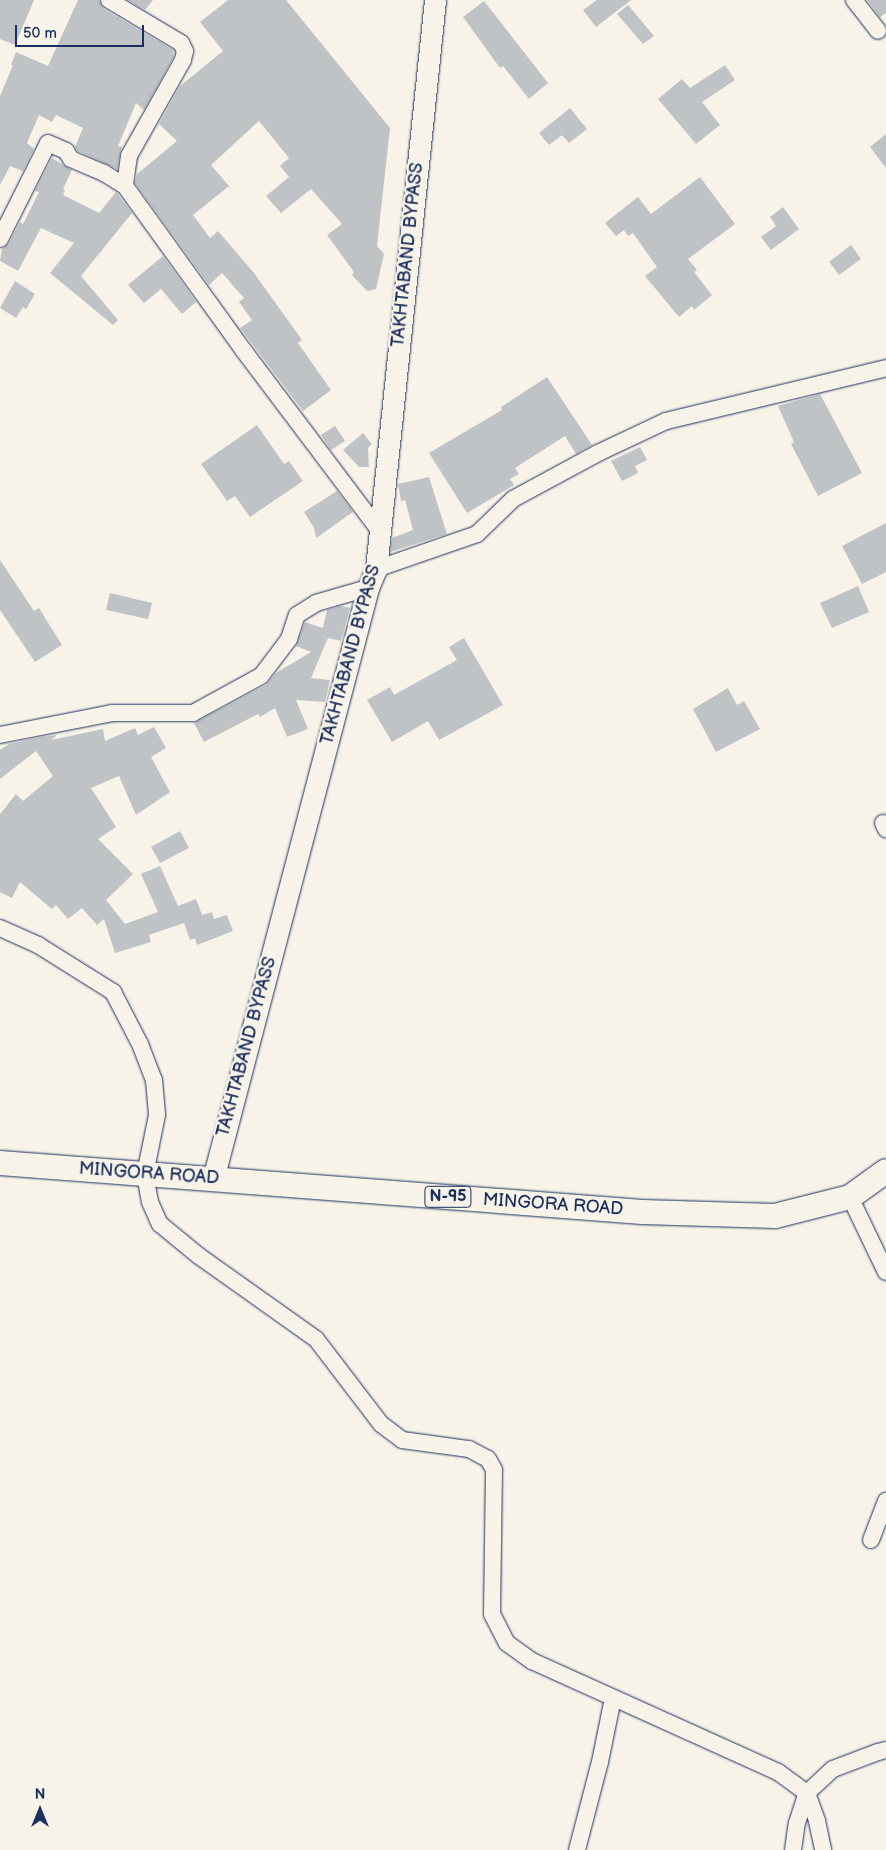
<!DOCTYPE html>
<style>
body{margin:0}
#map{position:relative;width:886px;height:1850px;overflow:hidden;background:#f7f3e8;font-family:"Balsamiq Sans",sans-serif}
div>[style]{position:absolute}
.building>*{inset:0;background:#c0c3c5}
.roads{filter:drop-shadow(0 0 1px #1b2f5e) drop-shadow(0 0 1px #1b2f5e)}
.minor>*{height:16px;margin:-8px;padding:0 8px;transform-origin:8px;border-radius:8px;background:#f7f3e8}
.major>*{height:21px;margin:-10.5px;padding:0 10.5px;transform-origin:10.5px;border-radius:10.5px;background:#f7f3e8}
.highway>*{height:24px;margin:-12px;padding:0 12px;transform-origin:12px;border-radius:12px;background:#f7f3e8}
span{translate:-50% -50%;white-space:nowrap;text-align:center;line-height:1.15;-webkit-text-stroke:5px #f7f3e8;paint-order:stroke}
.shield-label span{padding:1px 4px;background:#f7f3e8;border:1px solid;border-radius:4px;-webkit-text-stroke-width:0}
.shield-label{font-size:16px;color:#1b2f5e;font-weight:700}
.street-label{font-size:18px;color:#1b2f5e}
.north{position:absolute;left:15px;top:1785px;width:50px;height:50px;-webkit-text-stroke:4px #f7f3e8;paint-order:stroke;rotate:0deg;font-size:14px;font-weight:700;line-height:20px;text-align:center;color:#1b2f5e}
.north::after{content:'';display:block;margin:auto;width:18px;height:22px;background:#1b2f5e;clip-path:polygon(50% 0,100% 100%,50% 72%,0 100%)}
.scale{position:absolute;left:15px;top:25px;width:129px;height:22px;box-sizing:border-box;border:2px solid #1b2f5e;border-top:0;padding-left:6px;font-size:15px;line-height:18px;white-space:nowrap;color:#1b2f5e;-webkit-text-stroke:4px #f7f3e8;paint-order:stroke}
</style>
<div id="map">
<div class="building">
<i style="clip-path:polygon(0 0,34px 0,15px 45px,0 39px)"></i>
<i style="clip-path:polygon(78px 0,99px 0,104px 9px,173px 50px,174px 56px,144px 110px,136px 103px,118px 146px,122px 147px,117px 169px,78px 151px,75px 147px,83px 128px,56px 115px,52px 122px,39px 115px,27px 143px,34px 149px,23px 171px,10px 166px,0 185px,0 96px,13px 65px,11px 65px,16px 52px,48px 66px)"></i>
<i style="clip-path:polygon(128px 0,153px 0,145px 10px)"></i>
<i style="clip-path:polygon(228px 0,286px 0,390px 128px,377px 246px,384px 254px,376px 289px,367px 291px,352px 275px,354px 272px,327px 235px,342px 224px,311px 189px,281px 213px,266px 196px,289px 177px,280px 166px,289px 158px,259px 121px,211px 165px,229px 186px,193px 215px,210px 238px,218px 231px,254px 273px,302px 340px,298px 343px,331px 390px,303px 411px,240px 328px,252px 320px,239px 302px,244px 298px,222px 273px,209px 285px,135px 183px,137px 174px,177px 141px,159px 124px,180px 86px,223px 51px,200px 22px)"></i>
<i style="clip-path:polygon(597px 0,631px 0,596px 27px,583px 10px)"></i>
<i style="clip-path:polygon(867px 0,886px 0,886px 13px,880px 17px)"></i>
<i style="clip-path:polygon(484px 1px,548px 83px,529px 99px,503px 66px,500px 68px,463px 17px)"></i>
<i style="clip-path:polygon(628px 5px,654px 36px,643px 44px,617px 14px)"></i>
<i style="clip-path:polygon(725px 65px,735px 80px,702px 102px,720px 125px,696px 144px,658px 99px,682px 79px,690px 88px)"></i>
<i style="clip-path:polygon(570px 108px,587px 129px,569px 143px,562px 135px,549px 145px,539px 133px)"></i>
<i style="clip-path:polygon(886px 134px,886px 168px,870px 147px)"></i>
<i style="clip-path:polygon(52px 158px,72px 170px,63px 189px,65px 190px,63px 195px,99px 213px,116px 192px,132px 213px,81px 276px,118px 320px,113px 325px,50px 273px,74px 243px,41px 228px,18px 271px,0 261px,2px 249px,9px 243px,20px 222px,23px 224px,39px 192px,35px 191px)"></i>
<i style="clip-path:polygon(700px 177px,735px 224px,688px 259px,697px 270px,694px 272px,712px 295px,694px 310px,692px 306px,679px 317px,645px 276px,657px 267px,633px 233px,628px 236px,624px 230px,616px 236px,605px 223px,638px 197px,651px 214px)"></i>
<i style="clip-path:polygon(783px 207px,799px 229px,771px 250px,761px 237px,776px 226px,770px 217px)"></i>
<i style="clip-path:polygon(851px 245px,861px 259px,839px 275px,829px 262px)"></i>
<i style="clip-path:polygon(163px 256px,196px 302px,182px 314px,161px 289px,144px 303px,128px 285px)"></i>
<i style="clip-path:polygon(15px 281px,35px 294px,26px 309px,23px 307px,16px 318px,0 308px)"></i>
<i style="clip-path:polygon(547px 377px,592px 445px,576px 454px,565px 436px,515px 468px,519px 474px,510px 479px,514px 485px,467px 513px,429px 453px,502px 410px,501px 407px)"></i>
<i style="clip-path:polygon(820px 394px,862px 473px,818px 496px,791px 444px,794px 442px,778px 406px)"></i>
<i style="clip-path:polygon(257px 425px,284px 464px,289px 461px,303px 481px,250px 517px,235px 496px,227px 501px,201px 464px)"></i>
<i style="clip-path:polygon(335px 426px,345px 441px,331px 450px,321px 435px)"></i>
<i style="clip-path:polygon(363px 433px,372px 444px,368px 448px,369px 467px,359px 467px,343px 450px)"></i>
<i style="clip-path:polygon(640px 447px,647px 460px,635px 466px,638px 473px,622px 481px,611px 461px)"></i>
<i style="clip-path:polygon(429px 477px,447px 534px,390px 552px,392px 538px,413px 530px,405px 500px,401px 501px,398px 484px)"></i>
<i style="clip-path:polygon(337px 491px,353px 512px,316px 538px,314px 528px,304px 512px)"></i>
<i style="clip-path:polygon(886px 523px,886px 572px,862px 584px,842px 546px)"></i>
<i style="clip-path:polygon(0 560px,34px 611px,39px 608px,62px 645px,35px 662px,0 610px)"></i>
<i style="clip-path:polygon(858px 586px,869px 612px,832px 628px,820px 603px)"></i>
<i style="clip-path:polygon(110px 593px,152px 603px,148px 619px,106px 610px)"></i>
<i style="clip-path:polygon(341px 606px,350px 608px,341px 641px,328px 638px,311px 678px,330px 680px,325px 702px,296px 700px,308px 729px,287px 737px,275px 708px,260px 717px,258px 714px,204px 742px,194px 723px,266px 685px,276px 673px,311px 652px,296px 646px,305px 622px,323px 628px,327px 610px)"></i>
<i style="clip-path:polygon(464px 638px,503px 705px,439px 740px,428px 721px,392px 742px,367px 700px,390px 687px,394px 695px,457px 660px,449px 647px)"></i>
<i style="clip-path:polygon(728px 688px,737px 705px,744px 701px,760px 729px,716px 752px,693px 709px)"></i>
<i style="clip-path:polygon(154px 727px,166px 748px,151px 757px,170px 792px,136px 815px,119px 776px,91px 788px,116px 827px,98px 839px,133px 874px,106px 900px,125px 924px,158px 912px,141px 874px,160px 866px,178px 906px,196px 899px,202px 915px,212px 912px,214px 919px,227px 915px,233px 931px,197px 945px,195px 938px,190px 940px,184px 923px,149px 935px,151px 942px,115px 953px,104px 919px,97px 925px,82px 908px,68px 919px,56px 905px,52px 909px,20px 882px,12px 898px,0 892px,0 814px,16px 794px,23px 801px,53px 776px,36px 751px,0 779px,0 750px,9px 744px,41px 737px,57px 735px,51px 740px,103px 729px,105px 741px,135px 728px,138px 735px)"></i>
<i style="clip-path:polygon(180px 831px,189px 848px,160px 863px,151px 847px)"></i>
</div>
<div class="roads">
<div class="minor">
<i style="left:109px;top:0;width:84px;rotate:30.8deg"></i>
<i style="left:181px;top:43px;width:9px;rotate:63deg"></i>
<i style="left:185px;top:51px;width:9px;rotate:103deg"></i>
<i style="left:183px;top:60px;width:110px;rotate:119.4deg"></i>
<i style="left:129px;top:156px;width:30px;rotate:98deg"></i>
<i style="left:125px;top:186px;width:203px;rotate:54.2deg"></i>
<i style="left:244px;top:351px;width:224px;rotate:53deg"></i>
<i style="left:854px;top:0;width:39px;rotate:52deg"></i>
<i style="left:0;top:239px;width:107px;rotate:-63.4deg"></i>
<i style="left:48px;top:143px;width:20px;rotate:24deg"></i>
<i style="left:66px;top:151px;width:9px;rotate:58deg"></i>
<i style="left:71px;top:159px;width:36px;rotate:23deg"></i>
<i style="left:104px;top:173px;width:25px;rotate:32deg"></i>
<i style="left:376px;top:569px;width:107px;rotate:-19.1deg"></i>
<i style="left:477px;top:534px;width:50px;rotate:-44.2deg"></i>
<i style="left:513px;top:499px;width:97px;rotate:-28.4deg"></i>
<i style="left:598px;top:453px;width:75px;rotate:-25.2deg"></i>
<i style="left:666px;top:421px;width:226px;rotate:-13.5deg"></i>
<i style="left:0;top:735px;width:114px;rotate:-11.1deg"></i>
<i style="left:112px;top:713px;width:81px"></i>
<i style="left:193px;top:713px;width:77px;rotate:-28.6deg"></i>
<i style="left:261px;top:676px;width:46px;rotate:-52.9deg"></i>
<i style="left:289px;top:639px;width:25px;rotate:-72deg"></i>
<i style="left:297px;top:615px;width:22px;rotate:-32deg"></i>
<i style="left:316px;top:603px;width:54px;rotate:-16.1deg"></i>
<i style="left:883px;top:823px;width:7px;rotate:63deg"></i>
<i style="left:0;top:928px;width:42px;rotate:24.1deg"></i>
<i style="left:38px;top:945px;width:89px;rotate:32.1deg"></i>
<i style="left:113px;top:992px;width:59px;rotate:62.6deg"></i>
<i style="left:140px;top:1044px;width:39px;rotate:69deg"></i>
<i style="left:154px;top:1080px;width:35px;rotate:85deg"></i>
<i style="left:157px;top:1115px;width:60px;rotate:101.5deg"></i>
<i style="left:145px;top:1174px;width:28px;rotate:80deg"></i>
<i style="left:150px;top:1202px;width:24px;rotate:66deg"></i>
<i style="left:160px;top:1224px;width:50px;rotate:39.4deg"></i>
<i style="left:199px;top:1256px;width:143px;rotate:35.4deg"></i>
<i style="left:316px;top:1339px;width:107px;rotate:52.6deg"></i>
<i style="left:381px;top:1424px;width:26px;rotate:37deg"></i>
<i style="left:402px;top:1440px;width:68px;rotate:7.7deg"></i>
<i style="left:469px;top:1449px;width:21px;rotate:28deg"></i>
<i style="left:488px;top:1459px;width:13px;rotate:61deg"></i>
<i style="left:494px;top:1470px;width:144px;rotate:90.8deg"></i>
<i style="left:492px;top:1614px;width:33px;rotate:63deg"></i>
<i style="left:507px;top:1643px;width:31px;rotate:36deg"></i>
<i style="left:532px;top:1661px;width:270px;rotate:24.3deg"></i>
<i style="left:778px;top:1772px;width:36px;rotate:36deg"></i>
<i style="left:807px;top:1793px;width:30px;rotate:70deg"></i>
<i style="left:817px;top:1821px;width:30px;rotate:78deg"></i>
<i style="left:850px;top:1197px;width:83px;rotate:64.4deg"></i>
<i style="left:871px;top:1540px;width:42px;rotate:-69deg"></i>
<i style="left:577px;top:1850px;width:91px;rotate:-75.4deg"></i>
<i style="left:600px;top:1762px;width:65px;rotate:-78.5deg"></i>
<i style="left:793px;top:1850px;width:27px;rotate:-82deg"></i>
<i style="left:797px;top:1823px;width:32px;rotate:-72deg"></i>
<i style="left:807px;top:1793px;width:35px;rotate:-43deg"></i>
<i style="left:833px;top:1769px;width:48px;rotate:-20.7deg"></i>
<i style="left:878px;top:1752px;width:8px;rotate:-14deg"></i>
</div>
<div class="major">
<i style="left:213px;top:1179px;width:611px;rotate:-75.3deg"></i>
<i style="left:368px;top:588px;width:21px;rotate:-67deg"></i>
<i style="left:376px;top:569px;width:572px;rotate:-84.08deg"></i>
</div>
<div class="highway">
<i style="left:0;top:1163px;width:644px;rotate:4.36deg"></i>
<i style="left:642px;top:1212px;width:133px;rotate:1.7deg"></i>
<i style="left:775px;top:1216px;width:77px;rotate:-14.2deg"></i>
<i style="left:850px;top:1197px;width:44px;rotate:-35.8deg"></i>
</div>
</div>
<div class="shield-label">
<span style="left:448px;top:1197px">N-95</span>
</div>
<div class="street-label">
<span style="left:408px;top:255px;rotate:-84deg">TAKHTABAND BYPASS</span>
<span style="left:351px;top:655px;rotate:-75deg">TAKHTABAND BYPASS</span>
<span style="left:247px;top:1047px;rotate:-75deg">TAKHTABAND BYPASS</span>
<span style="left:149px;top:1174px;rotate:4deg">MINGORA ROAD</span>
<span style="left:553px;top:1205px;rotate:4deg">MINGORA ROAD</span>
</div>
<div class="north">N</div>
<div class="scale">50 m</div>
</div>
